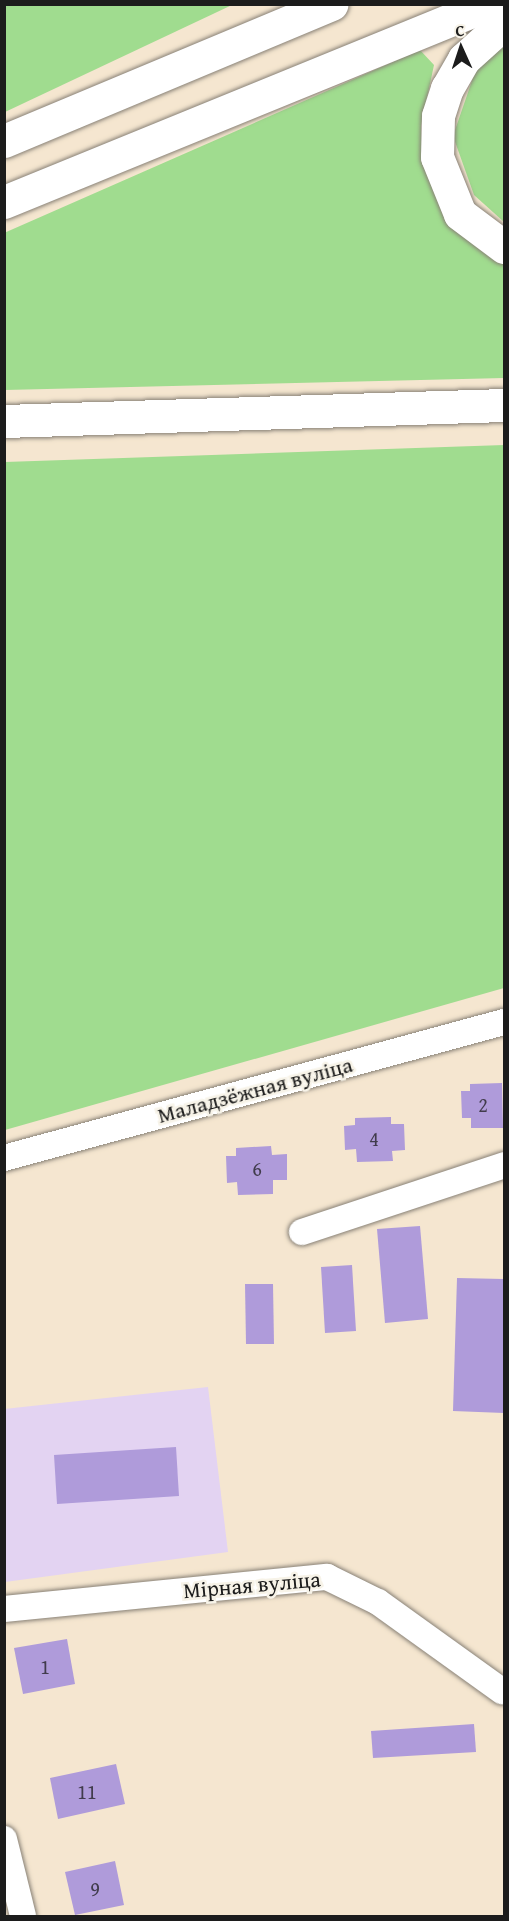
<!DOCTYPE html>
<meta charset="utf-8">
<style>
body{margin:0}
#map{position:relative;width:509px;height:1921px;overflow:hidden;background:#f5e6d0;font-family:"Gentium Book Plus",serif}
div>[style]{position:absolute}
.built>*{inset:0;background:#e3d3f2}
.green>*{inset:0;background:#a0dc8f}
.building>*{inset:0;background:#af9bda}
.roads{filter:drop-shadow(0 0 2px #888176) drop-shadow(0 0 2px #888176)}
.minor>*{height:26px;margin:-13px;padding:0 13px;transform-origin:13px;border-radius:13px;background:#fff}
.highway>*{height:33px;margin:-16.5px;padding:0 16.5px;transform-origin:16.5px;border-radius:16.5px;background:#fff}
span{translate:-50% -50%;white-space:nowrap;text-align:center;line-height:1.15;-webkit-text-stroke:5px #f7f3e8;paint-order:stroke}
.number-label{font-size:20px;color:#413c4c}
.number-label span{-webkit-text-stroke-width:0}
.street-label{font-size:22px;color:#1c1c1c}
.frame{position:absolute;inset:0;border:6px solid #1c1c1c;pointer-events:none}
.north{position:absolute;left:431px;top:18px;width:60px;height:60px;-webkit-text-stroke:4px #f7f3e8;paint-order:stroke;rotate:357deg;font-size:16px;font-weight:700;line-height:24px;text-align:center;color:#1c1c1c}
.north::after{content:'';display:block;margin:auto;width:21px;height:27px;background:#1c1c1c;clip-path:polygon(50% 0,100% 100%,50% 72%,0 100%)}
</style>
<div id="map">
<div class="built">
<i style="clip-path:polygon(208px 1387px,228px 1552px,5px 1582px,4px 1409px)"></i>
</div>
<div class="green">
<i style="clip-path:polygon(5px 4px,232px 4px,232px 5px,5px 112px)"></i>
<i style="clip-path:polygon(504px 40px,504px 222px,474px 195px,453px 136px,476px 69px)"></i>
<i style="clip-path:polygon(420px 50px,434px 65px,421px 126px,423px 159px,504px 263px,504px 378px,5px 390px,4px 233px)"></i>
<i style="clip-path:polygon(504px 445px,504px 988px,5px 1130px,5px 462px)"></i>
</div>
<div class="building">
<i style="clip-path:polygon(502px 1083px,503px 1128px,471px 1128px,471px 1118px,462px 1118px,461px 1091px,470px 1091px,470px 1084px)"></i>
<i style="clip-path:polygon(391px 1117px,391px 1124px,404px 1124px,405px 1150px,392px 1151px,393px 1161px,357px 1162px,356px 1149px,345px 1150px,344px 1126px,355px 1125px,355px 1118px)"></i>
<i style="clip-path:polygon(271px 1146px,272px 1155px,287px 1154px,287px 1180px,273px 1180px,273px 1194px,238px 1195px,237px 1182px,227px 1183px,226px 1156px,236px 1156px,236px 1148px)"></i>
<i style="clip-path:polygon(420px 1226px,428px 1319px,385px 1323px,377px 1229px)"></i>
<i style="clip-path:polygon(352px 1265px,356px 1331px,325px 1333px,321px 1267px)"></i>
<i style="clip-path:polygon(457px 1278px,504px 1279px,504px 1413px,453px 1411px)"></i>
<i style="clip-path:polygon(245px 1284px,273px 1284px,274px 1344px,246px 1344px)"></i>
<i style="clip-path:polygon(176px 1447px,179px 1496px,57px 1504px,54px 1455px)"></i>
<i style="clip-path:polygon(67px 1639px,75px 1684px,23px 1694px,14px 1648px)"></i>
<i style="clip-path:polygon(474px 1724px,476px 1752px,373px 1758px,371px 1731px)"></i>
<i style="clip-path:polygon(116px 1764px,125px 1804px,58px 1819px,50px 1778px)"></i>
<i style="clip-path:polygon(115px 1861px,124px 1905px,75px 1915px,65px 1872px)"></i>
</div>
<div class="roads">
<div class="minor">
<i style="left:4px;top:1158px;width:518px;rotate:-15.22deg"></i>
<i style="left:302px;top:1232px;width:213px;rotate:-18.3deg"></i>
<i style="left:4px;top:1609px;width:325px;rotate:-5.7deg"></i>
<i style="left:327px;top:1577px;width:57px;rotate:26.1deg"></i>
<i style="left:378px;top:1602px;width:153px;rotate:35.7deg"></i>
<i style="left:4px;top:1839px;width:79px;rotate:76.1deg"></i>
</div>
<div class="highway">
<i style="left:504px;top:23px;width:54px;rotate:138deg"></i>
<i style="left:464px;top:59px;width:34px;rotate:120deg"></i>
<i style="left:447px;top:88px;width:29px;rotate:108deg"></i>
<i style="left:438px;top:116px;width:41px;rotate:91.4deg"></i>
<i style="left:437px;top:157px;width:61px;rotate:68deg"></i>
<i style="left:460px;top:214px;width:55px;rotate:36.9deg"></i>
<i style="left:4px;top:141px;width:355px;rotate:-22.7deg"></i>
<i style="left:4px;top:202px;width:524px;rotate:-22.21deg"></i>
<i style="left:4px;top:421px;width:500px;rotate:-1.83deg"></i>
</div>
</div>
<div class="number-label">
<span style="left:483px;top:1104px">2</span>
<span style="left:374px;top:1138px">4</span>
<span style="left:257px;top:1168px">6</span>
<span style="left:45px;top:1666px">1</span>
<span style="left:87px;top:1791px">11</span>
<span style="left:95px;top:1888px">9</span>
</div>
<div class="street-label">
<span style="left:255px;top:1090px;rotate:-15deg">Маладзёжная вуліца</span>
<span style="left:252px;top:1585px;rotate:-5deg">Мірная вуліца</span>
</div>
<div class="frame"></div>
<div class="north">С</div>
</div>
